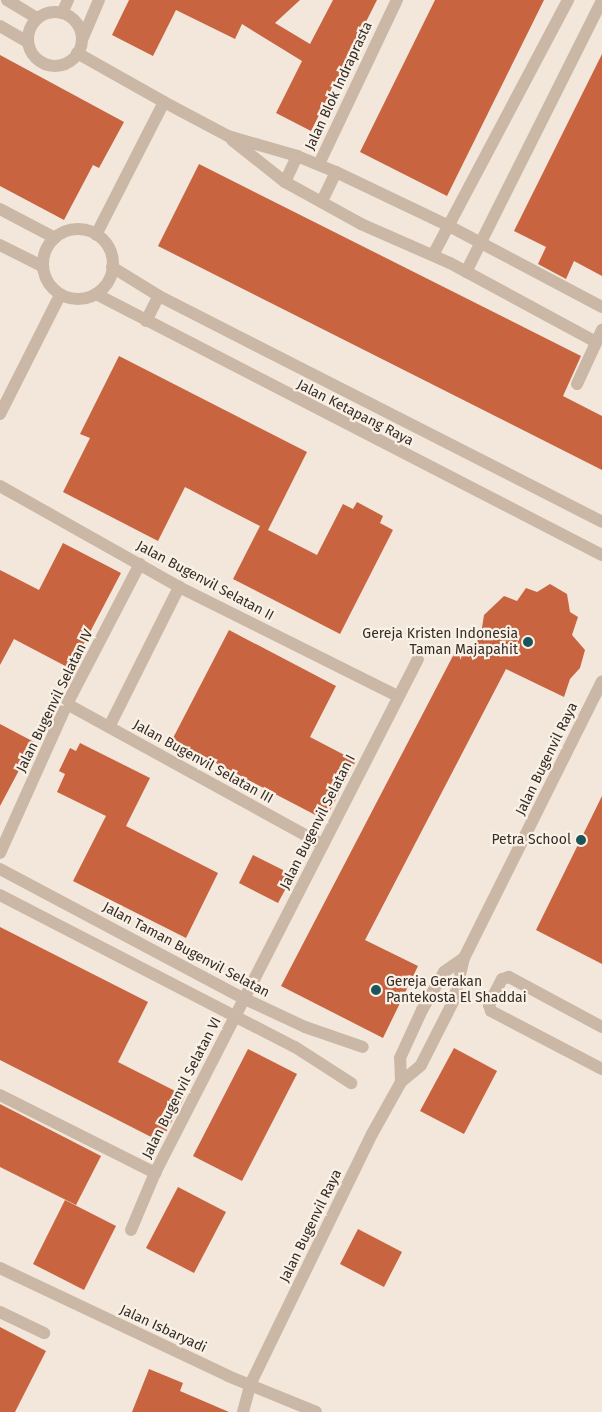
<!DOCTYPE html>
<style>
body{margin:0}
#map{position:relative;width:602px;height:1412px;overflow:hidden;background:#f2e7da;font-family:"Fira Sans",sans-serif}
div>[style]{position:absolute}
.building>*{inset:0;background:#c96441}
.minor>*{height:12px;margin:-6px;padding:0 6px;transform-origin:6px;border-radius:6px;background:#cab7a5}
.minor>.ring{margin:-6px;padding:0;box-sizing:content-box;background:none;border:12px solid #cab7a5;border-radius:50%}
.dots>*{width:14px;height:14px;translate:-50% -50%;box-sizing:border-box;border:2px solid #faf1e6;border-radius:50%}
span{translate:-50% -50%;white-space:nowrap;text-align:center;line-height:1.15;-webkit-text-stroke:4.5px #faf1e6;paint-order:stroke}
.street-label{font-size:14px;color:#362c27}
.poi-label{font-size:14px;color:#362c27}
.right{translate:-100% -50%;text-align:right}
.left{translate:0 -50%;text-align:left}
</style>
<div id="map">
<div class="building">
<i style="clip-path:polygon(129px 0,300px 0,275px 23px,310px 44px,333px 0,377px 0,311px 131px,276px 113px,302px 61px,242px 24px,235px 39px,176px 10px,153px 56px,112px 35px)"></i>
<i style="clip-path:polygon(435px 0,544px 0,447px 196px,360px 152px)"></i>
<i style="clip-path:polygon(602px 54px,602px 276px,574px 261px,566px 279px,538px 264px,546px 247px,514px 231px)"></i>
<i style="clip-path:polygon(0 55px,124px 122px,99px 168px,93px 165px,64px 220px,0 186px)"></i>
<i style="clip-path:polygon(199px 164px,581px 356px,563px 396px,602px 416px,602px 470px,158px 246px)"></i>
<i style="clip-path:polygon(119px 356px,307px 452px,268px 530px,317px 555px,343px 504px,353px 509px,357px 502px,383px 516px,380px 523px,393px 530px,340px 634px,233px 579px,260px 526px,223px 507px,185px 487px,158px 541px,63px 492px,90px 438px,80px 434px)"></i>
<i style="clip-path:polygon(63px 543px,121px 573px,89px 634px,71px 669px,14px 639px,0 665px,0 570px,39px 590px)"></i>
<i style="clip-path:polygon(550px 584px,567px 594px,570px 612px,578px 617px,572px 635px,585px 650px,580px 668px,570px 679px,564px 697px,506px 669px,365px 940px,418px 966px,383px 1038px,281px 986px,456px 650px,469px 657px,481px 634px,484px 615px,504px 596px,517px 601px,526px 588px,537px 592px)"></i>
<i style="clip-path:polygon(229px 630px,336px 686px,310px 737px,356px 761px,325px 820px,172px 740px)"></i>
<i style="clip-path:polygon(0 724px,34px 742px,0 806px)"></i>
<i style="clip-path:polygon(80px 743px,150px 778px,126px 826px,218px 873px,186px 938px,73px 881px,106px 816px,57px 792px,65px 774px,59px 771px,70px 748px,76px 751px)"></i>
<i style="clip-path:polygon(602px 796px,602px 964px,536px 930px)"></i>
<i style="clip-path:polygon(253px 855px,293px 875px,278px 903px,239px 883px)"></i>
<i style="clip-path:polygon(0 927px,148px 1002px,118px 1062px,185px 1096px,161px 1142px,0 1060px)"></i>
<i style="clip-path:polygon(454px 1048px,497px 1071px,464px 1134px,420px 1111px)"></i>
<i style="clip-path:polygon(248px 1049px,297px 1074px,242px 1181px,193px 1156px)"></i>
<i style="clip-path:polygon(0 1104px,101px 1156px,76px 1205px,0 1167px)"></i>
<i style="clip-path:polygon(178px 1187px,226px 1212px,194px 1273px,146px 1248px)"></i>
<i style="clip-path:polygon(65px 1200px,116px 1226px,84px 1290px,33px 1264px)"></i>
<i style="clip-path:polygon(358px 1229px,402px 1252px,384px 1287px,340px 1264px)"></i>
<i style="clip-path:polygon(0 1327px,46px 1351px,15px 1412px,0 1412px)"></i>
<i style="clip-path:polygon(149px 1369px,183px 1383px,180px 1391px,229px 1412px,132px 1412px)"></i>
</div>
<div class="minor">
<i style="left:7px;top:0;width:35px;rotate:31deg"></i>
<i class="ring" style="left:28px;top:12px;width:42px;height:42px"></i>
<i style="left:62px;top:13px;width:14px;rotate:-65deg"></i>
<i style="left:0;top:26px;width:32px;rotate:30deg"></i>
<i style="left:82px;top:40px;width:43px;rotate:-67deg"></i>
<i style="left:77px;top:53px;width:100px;rotate:29.4deg"></i>
<i style="left:164px;top:102px;width:149px;rotate:117.1deg"></i>
<i style="left:164px;top:102px;width:72px;rotate:28deg"></i>
<i style="left:228px;top:136px;width:72px;rotate:16.2deg"></i>
<i style="left:297px;top:156px;width:42px;rotate:22.3deg"></i>
<i style="left:336px;top:172px;width:125px;rotate:25.5deg"></i>
<i style="left:449px;top:226px;width:173px;rotate:27.9deg"></i>
<i style="left:232px;top:140px;width:68px;rotate:38.4deg"></i>
<i style="left:285px;top:182px;width:87px;rotate:28.9deg"></i>
<i style="left:361px;top:224px;width:97px;rotate:23.7deg"></i>
<i style="left:450px;top:263px;width:166px;rotate:28.4deg"></i>
<i style="left:319px;top:164px;width:182px;rotate:-64.6deg"></i>
<i style="left:285px;top:182px;width:29px;rotate:-65deg"></i>
<i style="left:322px;top:201px;width:32px;rotate:-64deg"></i>
<i style="left:0;top:209px;width:62px;rotate:27.8deg"></i>
<i class="ring" style="left:43px;top:229px;width:58px;height:58px"></i>
<i style="left:0;top:245px;width:47px;rotate:26.6deg"></i>
<i style="left:433px;top:255px;width:289px;rotate:-62.1deg"></i>
<i style="left:112px;top:267px;width:55px;rotate:31.7deg"></i>
<i style="left:159px;top:296px;width:497px;rotate:27deg"></i>
<i style="left:466px;top:272px;width:304px;rotate:-63.4deg"></i>
<i style="left:96px;top:294px;width:569px;rotate:27.29deg"></i>
<i style="left:146px;top:321px;width:28px;rotate:-63deg"></i>
<i style="left:577px;top:384px;width:60px;rotate:-65.2deg"></i>
<i style="left:0;top:414px;width:133px;rotate:-63.2deg"></i>
<i style="left:0;top:486px;width:206px;rotate:29.4deg"></i>
<i style="left:179px;top:587px;width:245px;rotate:26.5deg"></i>
<i style="left:67px;top:704px;width:292px;rotate:28.8deg"></i>
<i style="left:109px;top:727px;width:157px;rotate:-63.4deg"></i>
<i style="left:0;top:853px;width:163px;rotate:-65.8deg"></i>
<i style="left:67px;top:704px;width:158px;rotate:-62.5deg"></i>
<i style="left:0;top:869px;width:277px;rotate:28deg"></i>
<i style="left:245px;top:999px;width:66px;rotate:25deg"></i>
<i style="left:305px;top:1027px;width:61px;rotate:19deg"></i>
<i style="left:0;top:895px;width:332px;rotate:27.3deg"></i>
<i style="left:295px;top:1047px;width:67px;rotate:32.7deg"></i>
<i style="left:602px;top:1027px;width:106px;rotate:-151.7deg"></i>
<i style="left:509px;top:977px;width:7px;rotate:164deg"></i>
<i style="left:502px;top:979px;width:29px;rotate:117deg"></i>
<i style="left:489px;top:1005px;width:6px;rotate:72deg"></i>
<i style="left:491px;top:1011px;width:125px;rotate:27.6deg"></i>
<i style="left:401px;top:1082px;width:24px;rotate:-92deg"></i>
<i style="left:400px;top:1058px;width:53px;rotate:-65.4deg"></i>
<i style="left:422px;top:1010px;width:44px;rotate:-59.9deg"></i>
<i style="left:444px;top:972px;width:24px;rotate:-35deg"></i>
<i style="left:0;top:1095px;width:174px;rotate:26.7deg"></i>
<i style="left:131px;top:1230px;width:62px;rotate:-67.2deg"></i>
<i style="left:155px;top:1173px;width:577px;rotate:-62.9deg"></i>
<i style="left:0;top:1268px;width:252px;rotate:25.3deg"></i>
<i style="left:228px;top:1376px;width:95px;rotate:22.2deg"></i>
<i style="left:0;top:1312px;width:49px;rotate:25.5deg"></i>
<i style="left:243px;top:1412px;width:28px;rotate:-75deg"></i>
<i style="left:250px;top:1385px;width:279px;rotate:-64.1deg"></i>
<i style="left:372px;top:1134px;width:60px;rotate:-60.9deg"></i>
<i style="left:401px;top:1082px;width:26px;rotate:-40deg"></i>
<i style="left:421px;top:1065px;width:73px;rotate:-63.1deg"></i>
<i style="left:454px;top:1000px;width:43px;rotate:-76.6deg"></i>
<i style="left:464px;top:958px;width:309px;rotate:-63.5deg"></i>
</div>
<div class="dots">
<i style="left:528px;top:642px;background:#1b5459"></i>
<i style="left:581px;top:840px;background:#1b5459"></i>
<i style="left:376px;top:990px;background:#1b5459"></i>
</div>
<div class="street-label">
<span style="left:339px;top:86px;rotate:-65deg">Jalan Blok Indraprasta</span>
<span style="left:355px;top:413px;rotate:27deg">Jalan Ketapang Raya</span>
<span style="left:205px;top:581px;rotate:28deg">Jalan Bugenvil Selatan II</span>
<span style="left:55px;top:701px;rotate:-64deg">Jalan Bugenvil Selatan IV</span>
<span style="left:547px;top:759px;rotate:-64deg">Jalan Bugenvil Raya</span>
<span style="left:203px;top:762px;rotate:29deg">Jalan Bugenvil Selatan III</span>
<span style="left:318px;top:822px;rotate:-63deg">Jalan Bugenvil Selatan I</span>
<span style="left:186px;top:950px;rotate:28deg">Jalan Taman Bugenvil Selatan</span>
<span style="left:182px;top:1088px;rotate:-63deg">Jalan Bugenvil Selatan VI</span>
<span style="left:311px;top:1226px;rotate:-64deg">Jalan Bugenvil Raya</span>
<span style="left:163px;top:1329px;rotate:25deg">Jalan Isbaryadi</span>
</div>
<div class="poi-label">
<span class="right" style="left:518px;top:642px">Gereja Kristen Indonesia<br>Taman Majapahit</span>
<span class="right" style="left:571px;top:840px">Petra School</span>
<span class="left" style="left:386px;top:990px">Gereja Gerakan<br>Pantekosta El Shaddai</span>
</div>
</div>
